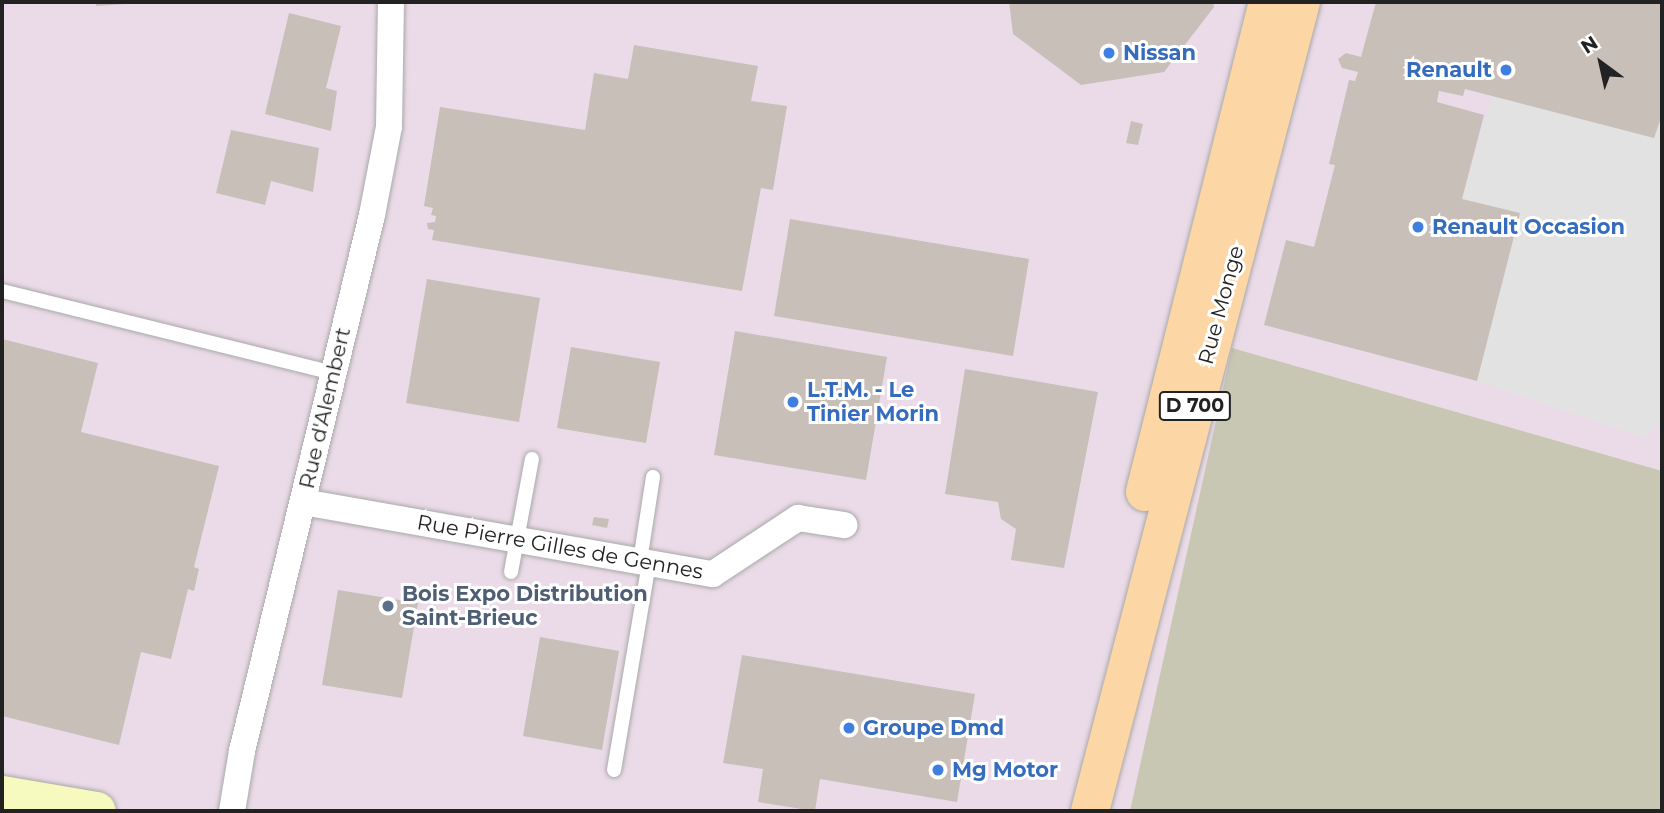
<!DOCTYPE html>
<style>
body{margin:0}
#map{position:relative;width:1664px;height:813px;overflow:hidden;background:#f2efe9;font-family:Montserrat,sans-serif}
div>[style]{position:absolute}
.industrial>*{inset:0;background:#ebdbe8}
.construction>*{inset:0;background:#c7c7b4}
.parking>*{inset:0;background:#e2e2e2}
.building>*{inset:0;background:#c7bfb8}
.roads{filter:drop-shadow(0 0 2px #a9a9a9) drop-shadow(0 0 2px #a9a9a9)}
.lane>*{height:14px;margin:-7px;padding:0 7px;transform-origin:7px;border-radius:7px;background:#fff}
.street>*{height:26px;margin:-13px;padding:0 13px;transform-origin:13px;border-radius:13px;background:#fff}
.secondary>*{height:38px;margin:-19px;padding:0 19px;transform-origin:19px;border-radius:19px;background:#f7fabf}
.primary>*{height:38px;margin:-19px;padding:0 19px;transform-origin:19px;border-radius:19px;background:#fcd6a4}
.dots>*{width:19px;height:19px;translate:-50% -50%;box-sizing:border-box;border:4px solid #fff;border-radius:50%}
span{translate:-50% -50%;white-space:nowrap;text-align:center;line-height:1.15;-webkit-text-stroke:6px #fff;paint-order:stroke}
.shield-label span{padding:2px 5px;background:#fff;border:2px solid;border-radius:5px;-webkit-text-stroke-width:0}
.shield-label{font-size:19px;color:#222;font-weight:700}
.shop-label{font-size:21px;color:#366cbe;font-weight:700}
.left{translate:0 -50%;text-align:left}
.right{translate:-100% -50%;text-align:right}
.street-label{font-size:21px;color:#222}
.service-label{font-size:21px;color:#4e5e75;font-weight:700}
.frame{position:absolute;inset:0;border:4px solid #222;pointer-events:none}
.north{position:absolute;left:1566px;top:28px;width:70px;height:70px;-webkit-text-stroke:5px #fff;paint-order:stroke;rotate:327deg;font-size:19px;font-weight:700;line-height:28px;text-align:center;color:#222}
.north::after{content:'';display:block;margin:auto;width:24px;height:32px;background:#222;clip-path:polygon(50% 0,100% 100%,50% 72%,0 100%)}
</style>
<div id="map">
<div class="industrial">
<i style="clip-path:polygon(2px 2px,1662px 2px,1662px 811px,2px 811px)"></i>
</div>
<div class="construction">
<i style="clip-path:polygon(1232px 348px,1662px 471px,1662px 811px,1130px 811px)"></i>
</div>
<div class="parking">
<i style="clip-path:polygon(1492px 96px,1654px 138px,1662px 115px,1662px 420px,1645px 438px,1477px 381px,1520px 214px,1462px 199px)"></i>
</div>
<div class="building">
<i style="clip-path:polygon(96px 2px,125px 2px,125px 4px,96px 6px)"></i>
<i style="clip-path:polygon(1009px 2px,1213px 2px,1214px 7px,1164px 72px,1081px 85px,1013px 34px)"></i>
<i style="clip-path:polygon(1376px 2px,1662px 2px,1662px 115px,1654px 138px,1465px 89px,1463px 96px,1439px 91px,1437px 102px,1484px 115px,1462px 199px,1520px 213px,1477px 381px,1264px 325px,1286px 240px,1314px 247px,1335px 165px,1329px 164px,1349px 80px,1355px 81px,1358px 72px,1342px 68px,1338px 59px,1346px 53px,1361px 57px)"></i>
<i style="clip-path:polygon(289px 13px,341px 26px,326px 88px,337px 91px,331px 131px,265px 114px)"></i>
<i style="clip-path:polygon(634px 45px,758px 66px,751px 101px,787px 106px,773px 190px,761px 188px,742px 291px,432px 240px,434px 230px,428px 229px,427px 223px,435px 222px,436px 216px,431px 215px,433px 208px,424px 206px,440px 107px,585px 130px,594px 73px,628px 79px)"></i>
<i style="clip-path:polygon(1131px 121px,1143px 124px,1138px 145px,1126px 143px)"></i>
<i style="clip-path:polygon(231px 130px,319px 148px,313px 192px,271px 181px,265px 205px,216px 193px)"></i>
<i style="clip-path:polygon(790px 219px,1029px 259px,1013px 356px,774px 316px)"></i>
<i style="clip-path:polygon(427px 279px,540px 298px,519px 422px,406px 403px)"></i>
<i style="clip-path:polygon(735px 331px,887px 357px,866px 480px,714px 455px)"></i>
<i style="clip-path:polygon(2px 339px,98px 363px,81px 432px,219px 466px,194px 567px,199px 569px,194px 591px,188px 589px,171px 659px,141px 652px,119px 745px,2px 716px)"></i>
<i style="clip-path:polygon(571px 347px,660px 362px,646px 443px,557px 428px)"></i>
<i style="clip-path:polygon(965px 369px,1098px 392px,1064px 568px,1011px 560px,1016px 529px,1001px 519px,998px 502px,945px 494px)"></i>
<i style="clip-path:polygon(594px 517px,609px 519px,607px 528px,592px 525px)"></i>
<i style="clip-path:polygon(338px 590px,418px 603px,402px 698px,322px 685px)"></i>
<i style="clip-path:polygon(540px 637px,619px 651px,602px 750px,523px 736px)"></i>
<i style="clip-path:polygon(742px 655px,975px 694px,957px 802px,820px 779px,815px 811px,758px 802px,763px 769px,723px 763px)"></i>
</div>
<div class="roads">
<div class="lane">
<i style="left:2px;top:291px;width:341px;rotate:13.9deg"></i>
<i style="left:640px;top:561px;width:85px;rotate:-81.2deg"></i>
<i style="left:511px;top:572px;width:115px;rotate:-79.5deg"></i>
<i style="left:614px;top:770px;width:210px;rotate:-80.4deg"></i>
</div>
<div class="street">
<i style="left:303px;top:502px;width:416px;rotate:10deg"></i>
<i style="left:713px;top:574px;width:102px;rotate:-33.4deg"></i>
<i style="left:798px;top:518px;width:47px;rotate:8.7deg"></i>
<i style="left:232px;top:811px;width:61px;rotate:-80.5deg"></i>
<i style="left:242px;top:751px;width:552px;rotate:-76.37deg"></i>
<i style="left:372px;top:215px;width:90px;rotate:-79.1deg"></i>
<i style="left:389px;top:127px;width:125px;rotate:-89.1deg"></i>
</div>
<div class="secondary">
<i style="left:2px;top:795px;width:96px;rotate:9.6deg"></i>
</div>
<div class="primary">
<i style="left:1145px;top:492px;width:505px;rotate:-75.91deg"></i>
<i style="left:1090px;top:811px;width:836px;rotate:-75.38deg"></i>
</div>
</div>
<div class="dots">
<i style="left:1109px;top:53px;background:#3f7fe0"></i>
<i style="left:1506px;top:70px;background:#3f7fe0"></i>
<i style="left:1418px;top:227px;background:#3f7fe0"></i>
<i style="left:793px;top:402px;background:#3f7fe0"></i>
<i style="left:388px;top:606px;background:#5c6f8a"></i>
<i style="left:849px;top:728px;background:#3f7fe0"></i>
<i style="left:938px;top:770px;background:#3f7fe0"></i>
</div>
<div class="shield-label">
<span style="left:1195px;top:406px">D 700</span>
</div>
<div class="shop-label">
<span class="left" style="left:1123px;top:53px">Nissan</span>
<span class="right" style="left:1492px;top:70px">Renault</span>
<span class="left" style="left:1432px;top:227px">Renault Occasion</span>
<span class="left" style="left:807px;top:402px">L.T.M. - Le<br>Tinier Morin</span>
<span class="left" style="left:863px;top:728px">Groupe Dmd</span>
<span class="left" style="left:952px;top:770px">Mg Motor</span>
</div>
<div class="street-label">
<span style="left:1221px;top:305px;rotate:-75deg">Rue Monge</span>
<span style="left:325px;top:408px;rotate:-77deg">Rue d'Alembert</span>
<span style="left:560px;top:547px;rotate:10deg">Rue Pierre Gilles de Gennes</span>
</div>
<div class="service-label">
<span class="left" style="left:402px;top:606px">Bois Expo Distribution<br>Saint-Brieuc</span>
</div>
<div class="frame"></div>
<div class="north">N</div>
</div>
